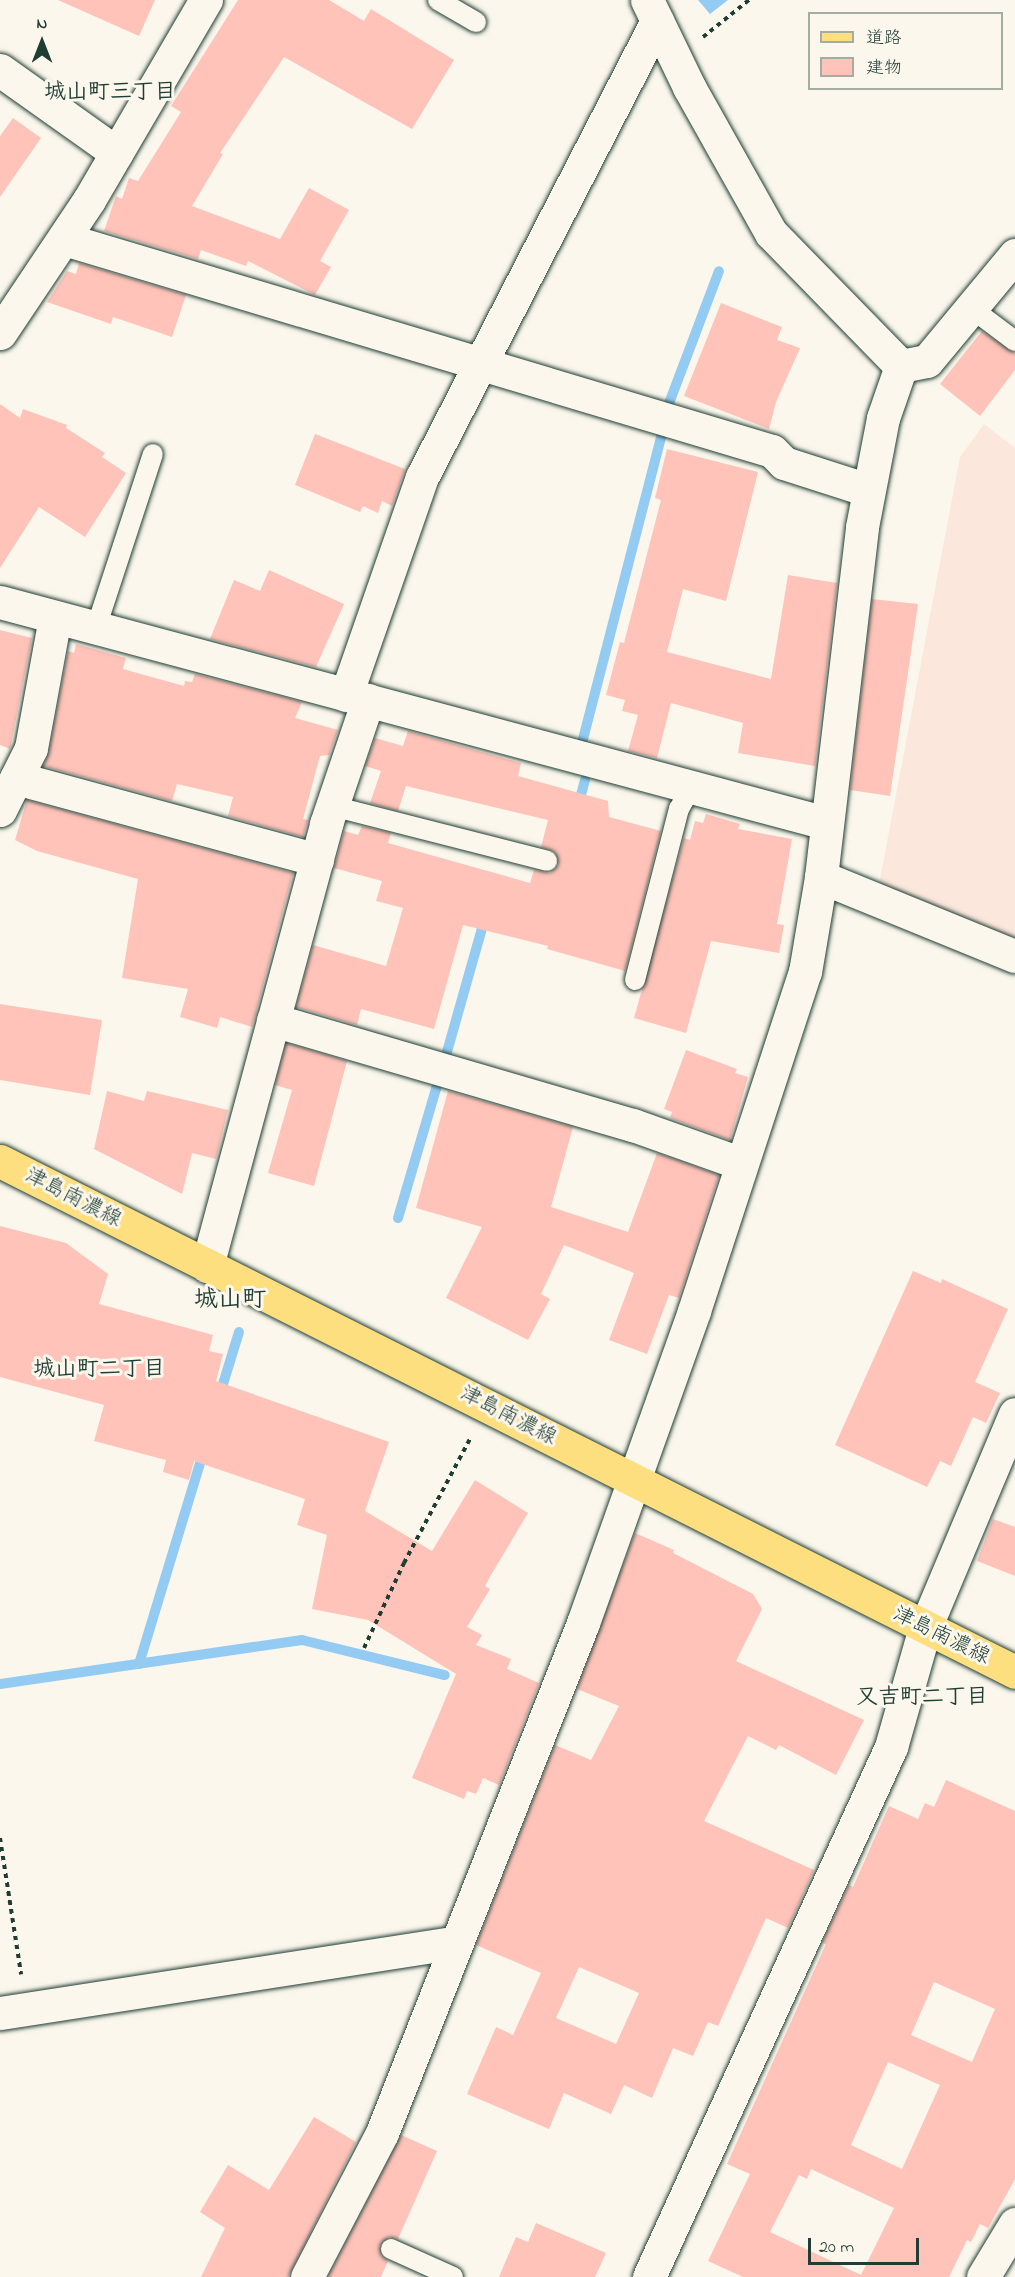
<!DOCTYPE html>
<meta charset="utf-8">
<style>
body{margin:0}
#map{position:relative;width:1015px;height:2277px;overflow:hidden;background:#fbf7ec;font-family:"Indie Flower","Klee One",sans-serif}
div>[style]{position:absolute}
.built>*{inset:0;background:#fce7dd}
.water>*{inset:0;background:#94cbf3}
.stream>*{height:10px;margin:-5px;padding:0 5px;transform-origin:5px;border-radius:5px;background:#94cbf3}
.building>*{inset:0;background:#ffc3b9}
.path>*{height:4px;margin-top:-2px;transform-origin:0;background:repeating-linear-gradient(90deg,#1f3d34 0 4.5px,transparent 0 9px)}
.roads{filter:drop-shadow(0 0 2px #1f3d34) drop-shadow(0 0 2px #1f3d34)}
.service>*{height:20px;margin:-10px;padding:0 10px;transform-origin:10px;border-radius:10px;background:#fbf7ec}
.minor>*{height:33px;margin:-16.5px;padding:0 16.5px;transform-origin:16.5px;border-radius:16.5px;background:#fbf7ec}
.primary>*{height:33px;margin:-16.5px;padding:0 16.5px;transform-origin:16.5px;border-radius:16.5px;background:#fedf80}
span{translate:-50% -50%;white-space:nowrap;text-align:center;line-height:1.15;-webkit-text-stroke:6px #fbf7ec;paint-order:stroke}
.street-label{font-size:21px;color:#1f3d34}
.neighbourhood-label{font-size:22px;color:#1f3d34;font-weight:700}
.quarter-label{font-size:24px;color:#1f3d34;font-weight:700}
.legend{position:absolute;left:808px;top:12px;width:195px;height:78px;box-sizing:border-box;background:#fbf7ec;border:2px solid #a3ada2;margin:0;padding:8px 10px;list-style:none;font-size:18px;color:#1f3d34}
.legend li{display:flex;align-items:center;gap:12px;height:30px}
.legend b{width:30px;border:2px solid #a3ada2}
.north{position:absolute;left:12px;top:12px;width:60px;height:60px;-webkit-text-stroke:4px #fbf7ec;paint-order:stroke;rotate:0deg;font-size:16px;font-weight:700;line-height:24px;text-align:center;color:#1f3d34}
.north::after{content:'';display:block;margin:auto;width:21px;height:27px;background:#1f3d34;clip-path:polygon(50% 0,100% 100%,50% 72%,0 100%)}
.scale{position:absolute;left:808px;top:2238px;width:111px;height:27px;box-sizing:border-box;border:3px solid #1f3d34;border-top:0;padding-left:8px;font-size:18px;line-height:21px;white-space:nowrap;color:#1f3d34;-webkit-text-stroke:4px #fbf7ec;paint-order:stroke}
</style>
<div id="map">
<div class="built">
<i style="clip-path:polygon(984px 424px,1015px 448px,1015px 946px,878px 890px,960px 457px)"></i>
</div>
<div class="water">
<i style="clip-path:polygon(698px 0,728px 0,710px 14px)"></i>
</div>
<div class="stream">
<i style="left:668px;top:406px;width:144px;rotate:-69.3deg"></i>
<i style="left:582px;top:743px;width:316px;rotate:-75.5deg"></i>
<i style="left:578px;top:806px;width:27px;rotate:-75deg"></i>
<i style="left:445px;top:1059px;width:147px;rotate:-74.2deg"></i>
<i style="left:398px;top:1218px;width:145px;rotate:-73.6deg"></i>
<i style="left:219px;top:1397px;width:68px;rotate:-72.9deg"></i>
<i style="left:139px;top:1664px;width:224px;rotate:-73.1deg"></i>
<i style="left:0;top:1684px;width:305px;rotate:-8.3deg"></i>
<i style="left:302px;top:1640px;width:147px;rotate:13.8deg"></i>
</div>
<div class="building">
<i style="clip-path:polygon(58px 0,155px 0,139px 36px)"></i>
<i style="clip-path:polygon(238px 0,329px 0,364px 21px,371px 9px,454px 60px,412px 129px,284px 57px,220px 153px,223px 154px,192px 206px,280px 239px,309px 188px,349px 210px,320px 261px,331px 267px,315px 295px,248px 261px,246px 266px,201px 250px,198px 259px,104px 231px,116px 196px,122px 199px,129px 178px,138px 181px,181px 112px,171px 106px)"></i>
<i style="clip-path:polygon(13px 118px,41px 138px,0 197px,0 136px)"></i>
<i style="clip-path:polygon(79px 263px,186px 295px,172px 337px,113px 317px,111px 324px,47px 302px,67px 271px,76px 274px)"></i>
<i style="clip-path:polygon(721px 303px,782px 327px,777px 340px,800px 348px,776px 402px,769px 429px,684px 396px)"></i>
<i style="clip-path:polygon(982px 331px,1015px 354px,1015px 370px,980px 416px,940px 384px)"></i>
<i style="clip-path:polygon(0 404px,20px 418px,23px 409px,67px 425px,66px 428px,105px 453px,102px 457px,126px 473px,85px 537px,39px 507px,0 568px)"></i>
<i style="clip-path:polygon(315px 434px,405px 469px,392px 506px,382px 501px,378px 513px,363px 506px,360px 512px,295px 485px)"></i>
<i style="clip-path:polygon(667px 449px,758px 472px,726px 601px,683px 589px,667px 652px,771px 679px,788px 575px,837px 583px,815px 766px,738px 753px,743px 723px,671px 703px,657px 758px,628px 751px,638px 715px,622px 711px,625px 700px,606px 695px,620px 642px,624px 643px,661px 500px,655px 498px)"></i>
<i style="clip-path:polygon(269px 570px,344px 604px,316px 667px,210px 639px,234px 580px,260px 591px)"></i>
<i style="clip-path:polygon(872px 599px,918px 604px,890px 796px,850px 790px)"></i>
<i style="clip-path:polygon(0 630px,32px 638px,10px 749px,0 745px)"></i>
<i style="clip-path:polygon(76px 644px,126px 658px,123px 669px,184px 686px,185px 681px,192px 682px,195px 674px,302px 702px,295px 718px,338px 730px,329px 755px,320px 756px,303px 819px,308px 820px,303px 837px,228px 816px,233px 797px,177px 784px,172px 801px,43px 766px,49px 751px,68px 651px,74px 653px)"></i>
<i style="clip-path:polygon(408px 731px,521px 763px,518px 776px,608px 801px,609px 817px,661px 831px,625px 971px,547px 949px,548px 946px,463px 925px,434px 1029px,361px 1009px,357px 1025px,296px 1007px,313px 945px,386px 966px,403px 908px,376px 901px,382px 881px,334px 868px,344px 831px,358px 835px,362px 826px,391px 833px,388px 843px,530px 883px,534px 870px,550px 873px,558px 865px,555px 852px,541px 847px,548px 820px,406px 786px,398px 811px,370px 803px,381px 771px,365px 766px,375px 738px,403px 746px)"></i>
<i style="clip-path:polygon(27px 800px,293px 873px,252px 1027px,220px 1017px,217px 1028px,180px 1017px,188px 989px,122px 978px,138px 879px,37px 851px,15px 840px)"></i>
<i style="clip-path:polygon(706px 814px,740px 824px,738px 829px,792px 839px,777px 924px,784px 925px,779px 953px,711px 941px,686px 1033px,634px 1018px,684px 838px,690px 840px,695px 821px,703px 823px)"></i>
<i style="clip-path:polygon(0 1004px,102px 1020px,90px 1095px,0 1080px)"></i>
<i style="clip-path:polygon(286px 1043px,347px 1061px,314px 1186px,268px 1173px,292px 1090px,275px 1085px)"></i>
<i style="clip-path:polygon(686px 1050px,737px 1069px,735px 1073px,748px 1077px,730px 1140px,670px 1118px,672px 1112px,664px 1109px)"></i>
<i style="clip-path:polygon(107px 1091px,144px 1101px,147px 1091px,228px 1110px,216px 1159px,192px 1153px,182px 1194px,94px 1149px)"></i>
<i style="clip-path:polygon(448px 1091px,573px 1127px,551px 1207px,628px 1232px,657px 1153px,719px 1175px,679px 1298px,669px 1295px,647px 1354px,609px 1340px,634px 1273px,564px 1245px,541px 1294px,550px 1299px,528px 1340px,446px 1298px,482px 1227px,416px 1208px)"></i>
<i style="clip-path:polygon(0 1226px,66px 1243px,108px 1274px,99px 1304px,213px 1335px,209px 1351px,223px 1354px,216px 1381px,389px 1442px,365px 1511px,432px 1551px,475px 1480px,528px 1513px,491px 1575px,485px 1586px,490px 1589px,467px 1627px,482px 1635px,476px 1645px,511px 1659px,507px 1669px,539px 1683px,499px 1785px,483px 1778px,476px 1794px,467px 1791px,464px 1799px,412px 1778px,456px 1674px,368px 1620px,312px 1609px,327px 1535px,297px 1525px,305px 1499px,194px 1461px,189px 1480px,163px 1472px,166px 1460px,94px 1441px,104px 1405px,0 1377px)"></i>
<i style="clip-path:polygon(913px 1271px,941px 1283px,942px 1279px,1008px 1309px,975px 1382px,1000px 1393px,986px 1423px,973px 1417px,951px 1466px,940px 1461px,927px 1487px,835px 1445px)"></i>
<i style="clip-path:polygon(993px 1519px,1015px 1527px,1015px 1576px,977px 1561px)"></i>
<i style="clip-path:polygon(evenodd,635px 1533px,674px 1550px,673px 1553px,753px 1594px,762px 1609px,736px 1661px,864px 1720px,836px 1775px,779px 1745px,776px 1750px,748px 1736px,704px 1821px,814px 1870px,788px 1928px,766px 1918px,718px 2026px,708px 2022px,693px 2056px,673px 2048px,652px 2098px,624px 2085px,611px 2114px,564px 2093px,549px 2129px,467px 2094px,496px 2027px,513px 2035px,541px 1973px,476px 1945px,555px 1745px,591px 1760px,619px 1706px,577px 1689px,635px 1533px,579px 1967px,639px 1993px,616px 2044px,556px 2018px,579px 1967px)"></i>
<i style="clip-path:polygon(evenodd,946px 1780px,1015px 1811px,1015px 2179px,988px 2228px,980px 2224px,971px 2242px,967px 2240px,949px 2277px,743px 2277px,708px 2261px,750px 2174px,727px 2164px,826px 1944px,822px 1943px,849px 1885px,853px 1887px,889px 1806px,918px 1819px,925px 1803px,934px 1807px,946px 1780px,934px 1982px,995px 2009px,972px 2062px,911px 2035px,934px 1982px,946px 1780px,888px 2062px,940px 2085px,902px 2169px,851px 2145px,888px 2062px,946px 1780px,811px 2169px,894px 2208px,861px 2275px,770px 2232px,799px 2175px,807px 2179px,811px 2169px)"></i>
<i style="clip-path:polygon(314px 2117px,356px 2142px,288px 2277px,201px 2277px,225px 2228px,200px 2212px,228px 2165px,269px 2190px)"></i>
<i style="clip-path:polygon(401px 2135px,437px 2151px,398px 2239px,389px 2237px,380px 2245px,381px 2255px,388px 2261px,381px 2277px,328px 2277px)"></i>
<i style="clip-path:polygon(536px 2223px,606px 2253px,595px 2277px,499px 2277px,516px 2237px,528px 2242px)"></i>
</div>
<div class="path">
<i style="left:703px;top:37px;width:59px;rotate:-38.8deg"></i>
<i style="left:364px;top:1648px;width:94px;rotate:-64.8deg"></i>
<i style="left:404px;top:1563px;width:143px;rotate:-62deg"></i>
<i style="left:0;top:1838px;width:138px;rotate:81.2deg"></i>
</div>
<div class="roads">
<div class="service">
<i style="left:438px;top:0;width:44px;rotate:30.1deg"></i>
<i style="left:971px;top:308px;width:55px;rotate:36.9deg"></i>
<i style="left:96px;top:628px;width:183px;rotate:-71.9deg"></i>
<i style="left:332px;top:806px;width:222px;rotate:14.3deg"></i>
<i style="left:635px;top:980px;width:177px;rotate:-75.6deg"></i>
<i style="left:679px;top:809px;width:25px;rotate:-61deg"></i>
<i style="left:391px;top:2249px;width:68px;rotate:24.3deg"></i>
</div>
<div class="minor">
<i style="left:647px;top:0;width:97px;rotate:64.2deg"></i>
<i style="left:689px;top:87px;width:167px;rotate:60.7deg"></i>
<i style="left:771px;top:233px;width:186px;rotate:45.7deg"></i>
<i style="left:0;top:70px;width:143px;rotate:35.4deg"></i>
<i style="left:64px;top:239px;width:739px;rotate:16.67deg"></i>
<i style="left:772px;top:451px;width:17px;rotate:45deg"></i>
<i style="left:784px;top:463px;width:88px;rotate:17.8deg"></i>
<i style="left:0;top:333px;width:160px;rotate:-56.2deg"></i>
<i style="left:89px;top:200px;width:232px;rotate:-59.7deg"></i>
<i style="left:901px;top:366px;width:26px;rotate:-11deg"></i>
<i style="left:927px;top:361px;width:138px;rotate:-50.3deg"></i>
<i style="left:0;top:602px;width:855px;rotate:14.98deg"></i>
<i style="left:346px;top:695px;width:231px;rotate:-70.8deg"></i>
<i style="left:422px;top:477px;width:513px;rotate:-62.74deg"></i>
<i style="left:16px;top:778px;width:312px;rotate:15.2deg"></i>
<i style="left:0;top:810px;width:69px;rotate:-63.4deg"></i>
<i style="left:31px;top:748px;width:133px;rotate:-79.6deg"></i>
<i style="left:821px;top:877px;width:209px;rotate:22.2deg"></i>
<i style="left:273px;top:1020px;width:375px;rotate:16.3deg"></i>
<i style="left:633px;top:1125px;width:114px;rotate:19.6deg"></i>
<i style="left:207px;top:1266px;width:458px;rotate:-74.9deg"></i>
<i style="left:326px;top:824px;width:131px;rotate:-71.3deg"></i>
<i style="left:0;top:2013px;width:459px;rotate:-8.8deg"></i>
<i style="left:307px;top:2277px;width:162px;rotate:-62.5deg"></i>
<i style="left:382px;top:2133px;width:548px;rotate:-68.49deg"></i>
<i style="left:583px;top:1623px;width:331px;rotate:-70.4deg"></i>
<i style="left:694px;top:1311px;width:357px;rotate:-71.9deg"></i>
<i style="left:805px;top:972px;width:96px;rotate:-80.4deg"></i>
<i style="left:821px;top:877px;width:352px;rotate:-83.3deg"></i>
<i style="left:862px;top:527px;width:111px;rotate:-79.1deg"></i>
<i style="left:883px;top:418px;width:55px;rotate:-70.9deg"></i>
<i style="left:649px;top:2277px;width:583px;rotate:-65.46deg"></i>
<i style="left:891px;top:1747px;width:124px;rotate:-74.1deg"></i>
<i style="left:925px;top:1628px;width:232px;rotate:-67.2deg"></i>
<i style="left:983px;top:2277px;width:62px;rotate:-58.9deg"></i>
</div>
<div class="primary">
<i style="left:0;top:1161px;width:1136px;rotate:26.72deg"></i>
</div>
</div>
<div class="street-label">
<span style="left:73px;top:1198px;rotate:27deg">津島南濃線</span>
<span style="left:508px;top:1416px;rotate:27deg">津島南濃線</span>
<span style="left:941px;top:1636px;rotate:26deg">津島南濃線</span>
</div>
<div class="neighbourhood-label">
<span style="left:110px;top:94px">城山町三丁目</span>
<span style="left:99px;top:1371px">城山町二丁目</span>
<span style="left:922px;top:1699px">又吉町二丁目</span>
</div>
<div class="quarter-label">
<span style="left:230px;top:1301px">城山町</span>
</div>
<ul class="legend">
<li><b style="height:8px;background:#fedf80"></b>道路</li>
<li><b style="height:16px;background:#ffc3b9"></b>建物</li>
</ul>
<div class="north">N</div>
<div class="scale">20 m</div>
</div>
